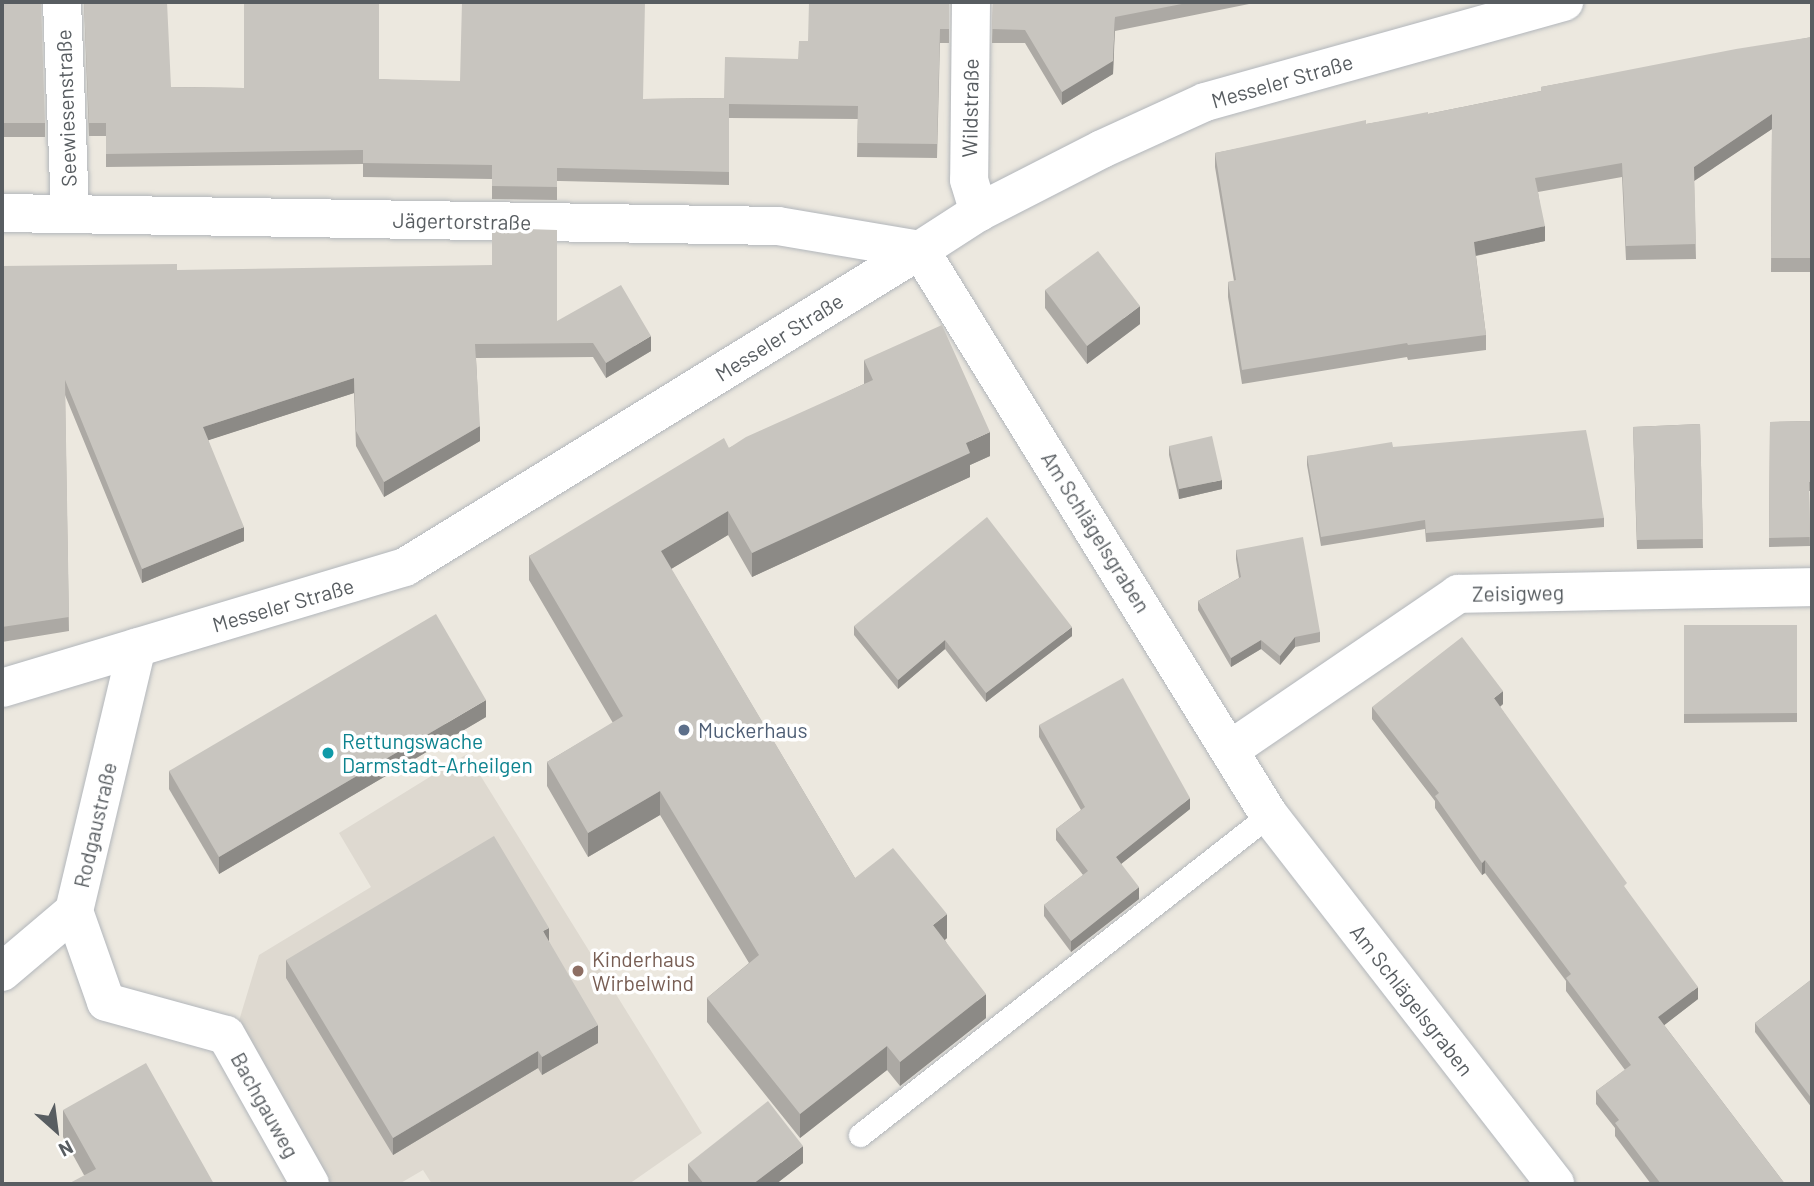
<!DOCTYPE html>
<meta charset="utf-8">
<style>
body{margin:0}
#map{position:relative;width:1814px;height:1186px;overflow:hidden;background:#ece8df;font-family:Barlow,sans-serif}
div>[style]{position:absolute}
.education>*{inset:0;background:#ded9d0}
.roads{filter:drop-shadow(0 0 2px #b2b6bb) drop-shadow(0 0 2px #b2b6bb)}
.service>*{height:23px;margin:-11.5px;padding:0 11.5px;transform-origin:11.5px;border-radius:11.5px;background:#fff}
.minor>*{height:38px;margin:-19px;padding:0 19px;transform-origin:19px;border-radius:19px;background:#fff}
.tertiary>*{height:38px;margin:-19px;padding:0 19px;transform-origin:19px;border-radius:19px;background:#fff}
.wall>*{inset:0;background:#aca9a4}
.shaded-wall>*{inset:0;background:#8c8a86}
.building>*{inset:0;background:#c8c5bf}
.dots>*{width:19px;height:19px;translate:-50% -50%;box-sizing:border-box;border:4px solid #fff;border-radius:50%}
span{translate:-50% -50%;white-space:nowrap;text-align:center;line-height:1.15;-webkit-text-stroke:7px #fff;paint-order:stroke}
.street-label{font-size:21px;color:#585d61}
.service-label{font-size:21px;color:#4e5e75}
.left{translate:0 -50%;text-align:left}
.culture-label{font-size:21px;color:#0d838f}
.education-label{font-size:21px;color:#785e54}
.frame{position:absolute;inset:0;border:4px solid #585d61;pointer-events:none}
.north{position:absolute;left:21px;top:1095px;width:70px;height:70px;-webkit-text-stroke:5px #fff;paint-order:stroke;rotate:152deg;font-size:19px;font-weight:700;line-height:28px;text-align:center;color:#585d61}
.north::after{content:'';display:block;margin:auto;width:24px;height:32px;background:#585d61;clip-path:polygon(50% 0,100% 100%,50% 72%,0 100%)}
</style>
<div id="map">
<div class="education">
<i style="clip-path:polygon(467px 754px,702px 1133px,629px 1184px,432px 1184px,423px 1170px,399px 1184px,330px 1184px,238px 1024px,259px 955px,371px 887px,339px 833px)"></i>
</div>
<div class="roads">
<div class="service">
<i style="left:860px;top:1135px;width:519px;rotate:-38.04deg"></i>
</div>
<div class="minor">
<i style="left:62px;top:2px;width:211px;rotate:87.8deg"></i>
<i style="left:971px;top:2px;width:178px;rotate:90.6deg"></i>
<i style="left:969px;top:180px;width:34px;rotate:73deg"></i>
<i style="left:2px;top:688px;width:421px;rotate:-16.7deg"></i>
<i style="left:405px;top:567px;width:605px;rotate:-31.61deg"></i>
<i style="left:920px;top:250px;width:664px;rotate:58.3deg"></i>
<i style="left:1269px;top:815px;width:467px;rotate:52.2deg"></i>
<i style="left:1231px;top:749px;width:275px;rotate:-34.3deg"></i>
<i style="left:1458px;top:594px;width:354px;rotate:-1.1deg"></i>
<i style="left:74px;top:911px;width:96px;rotate:70.6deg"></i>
<i style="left:106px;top:1002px;width:124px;rotate:15.4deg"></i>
<i style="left:226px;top:1035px;width:171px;rotate:60.6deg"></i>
<i style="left:2px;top:972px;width:94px;rotate:-40.3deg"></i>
<i style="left:74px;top:911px;width:271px;rotate:-76.6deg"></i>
</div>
<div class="tertiary">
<i style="left:2px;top:213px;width:776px;rotate:0.96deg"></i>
<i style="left:778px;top:226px;width:144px;rotate:9.6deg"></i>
<i style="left:920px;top:250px;width:70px;rotate:-32.8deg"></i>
<i style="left:979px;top:212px;width:138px;rotate:-27.1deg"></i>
<i style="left:1102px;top:149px;width:113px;rotate:-24.5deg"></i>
<i style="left:1205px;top:102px;width:373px;rotate:-15.6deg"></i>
</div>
</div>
<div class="wall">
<i style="clip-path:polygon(2px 2px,45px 123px,45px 137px,2px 137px)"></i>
<i style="clip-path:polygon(84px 2px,171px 87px,244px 88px,379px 79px,643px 99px,724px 98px,798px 59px,808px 41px,949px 2px,949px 43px,940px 43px,937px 158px,857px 157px,858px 119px,729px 118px,729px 185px,557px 181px,557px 200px,492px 199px,492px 179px,363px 177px,363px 164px,106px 167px,106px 136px,89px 136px)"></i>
<i style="clip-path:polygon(993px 2px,1259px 2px,1115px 31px,1113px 74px,1062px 105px,1025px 43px,992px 43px)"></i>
<i style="clip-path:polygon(1812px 37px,1812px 272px,1771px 272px,1772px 129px,1694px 181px,1696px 259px,1626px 260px,1622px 177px,1538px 192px,1545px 241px,1476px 256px,1486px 335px,1486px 350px,1408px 360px,1407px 357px,1242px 384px,1228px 297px,1228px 282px,1234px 281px,1215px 167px,1215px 153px,1366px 124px,1428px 114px,1541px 91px,1541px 87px)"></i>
<i style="clip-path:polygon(2px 266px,177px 270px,557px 321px,651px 351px,606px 378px,593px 357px,476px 358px,480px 441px,384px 497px,356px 446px,354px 393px,208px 440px,244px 541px,142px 583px,65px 395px,69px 631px,2px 642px)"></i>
<i style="clip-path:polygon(1045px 290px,1140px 324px,1087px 364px,1045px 308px)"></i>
<i style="clip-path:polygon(864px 360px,990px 456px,970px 465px,970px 477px,752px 577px,728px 535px,671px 569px,855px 878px,947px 938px,945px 940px,986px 1018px,900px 1086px,887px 1070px,800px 1138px,707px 1022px,707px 998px,749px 963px,660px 815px,588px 857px,547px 786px,547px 762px,613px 723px,529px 580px,529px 556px,729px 448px,864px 384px)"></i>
<i style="clip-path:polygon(1812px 421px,1812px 491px,1809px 491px,1810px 546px,1769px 547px,1770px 422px)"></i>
<i style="clip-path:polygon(1700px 424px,1703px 548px,1637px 549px,1633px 427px)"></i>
<i style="clip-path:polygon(1169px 446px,1222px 489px,1179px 499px,1169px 455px)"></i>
<i style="clip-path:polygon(1393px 447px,1604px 518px,1604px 527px,1426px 542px,1425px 529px,1321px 546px,1307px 465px,1307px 456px)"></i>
<i style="clip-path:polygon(1236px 550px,1320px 632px,1320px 642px,1295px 647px,1280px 665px,1261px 649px,1231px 667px,1198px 610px,1198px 601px,1239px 578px,1236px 559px)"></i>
<i style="clip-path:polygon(1684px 625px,1797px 625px,1797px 722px,1684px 723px)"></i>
<i style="clip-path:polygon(854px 626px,1072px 636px,986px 702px,945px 649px,898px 689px,854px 635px)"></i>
<i style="clip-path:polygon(1503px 704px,1500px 707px,1627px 891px,1698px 999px,1664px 1025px,1785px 1184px,1651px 1184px,1615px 1136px,1615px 1128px,1596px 1104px,1596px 1091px,1625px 1070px,1566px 991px,1566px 981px,1485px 873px,1482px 875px,1435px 808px,1435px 801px,1372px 719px,1372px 707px)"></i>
<i style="clip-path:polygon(486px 717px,219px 874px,169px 789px,169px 771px)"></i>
<i style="clip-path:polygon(1039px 725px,1190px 809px,1121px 864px,1139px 899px,1071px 952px,1044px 916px,1044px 905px,1083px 875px,1056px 840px,1056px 829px,1081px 810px,1039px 737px)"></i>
<i style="clip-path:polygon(549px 942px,598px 1043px,542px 1075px,538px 1068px,393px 1155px,286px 978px,286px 960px)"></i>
<i style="clip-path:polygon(1812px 979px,1812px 1108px,1755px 1032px,1755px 1023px)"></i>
<i style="clip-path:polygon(63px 1110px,214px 1184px,84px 1175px,63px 1137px)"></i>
<i style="clip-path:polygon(803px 1163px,776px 1184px,691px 1184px,688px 1181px,688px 1164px)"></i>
</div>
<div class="shaded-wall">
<i style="clip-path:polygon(1115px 17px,1113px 74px,1062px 105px,1062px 92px)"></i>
<i style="clip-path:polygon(1772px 114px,1772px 129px,1694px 181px,1694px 167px)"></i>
<i style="clip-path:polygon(1545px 226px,1545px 241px,1474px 256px,1474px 242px)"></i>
<i style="clip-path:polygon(1140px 306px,1140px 324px,1087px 364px,1087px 346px)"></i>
<i style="clip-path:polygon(651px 336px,651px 351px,606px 378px,606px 363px)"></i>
<i style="clip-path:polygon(354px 378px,354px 393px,203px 442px,203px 427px)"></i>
<i style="clip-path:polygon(480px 426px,480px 441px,384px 497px,384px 482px)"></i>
<i style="clip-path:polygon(990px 432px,990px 456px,970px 465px,970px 477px,752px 577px,752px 553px,966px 443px)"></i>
<i style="clip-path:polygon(1222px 480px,1222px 489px,1179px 499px,1179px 489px)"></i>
<i style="clip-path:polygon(728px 511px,728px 535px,661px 575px,661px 551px)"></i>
<i style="clip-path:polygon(244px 527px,244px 541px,142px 583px,142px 569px)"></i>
<i style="clip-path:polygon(1072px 627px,1072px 636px,986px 702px,986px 693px)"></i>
<i style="clip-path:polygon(1295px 637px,1295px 647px,1280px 665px,1280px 656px)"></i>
<i style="clip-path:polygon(945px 640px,945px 649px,898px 689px,898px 680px)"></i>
<i style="clip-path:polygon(1261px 640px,1261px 649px,1231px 667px,1231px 658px)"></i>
<i style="clip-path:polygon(1503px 691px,1503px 704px,1494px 711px,1494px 698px)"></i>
<i style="clip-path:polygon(486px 700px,486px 717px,219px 874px,219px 857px)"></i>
<i style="clip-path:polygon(660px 791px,660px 815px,588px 857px,588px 833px)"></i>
<i style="clip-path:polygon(1190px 798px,1190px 809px,1116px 868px,1116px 857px)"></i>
<i style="clip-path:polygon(1485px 860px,1485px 873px,1482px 875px,1482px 863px)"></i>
<i style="clip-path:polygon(1139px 887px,1139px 899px,1071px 952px,1071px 941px)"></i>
<i style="clip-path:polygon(947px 914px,947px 938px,933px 949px,933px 925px)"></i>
<i style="clip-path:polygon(549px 928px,549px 945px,543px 931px)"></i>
<i style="clip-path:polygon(1698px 987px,1698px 999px,1658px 1030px,1658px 1017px)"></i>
<i style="clip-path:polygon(986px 994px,986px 1018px,900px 1086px,900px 1062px)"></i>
<i style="clip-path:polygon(598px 1025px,598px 1043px,542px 1075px,542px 1057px)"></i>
<i style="clip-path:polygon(887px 1046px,887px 1070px,800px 1138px,800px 1114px)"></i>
<i style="clip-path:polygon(538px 1051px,538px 1068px,393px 1155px,393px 1138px)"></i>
<i style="clip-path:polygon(803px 1146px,803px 1163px,776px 1184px,753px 1184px)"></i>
</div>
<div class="building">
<i style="clip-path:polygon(2px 2px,41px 2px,45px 123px,2px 123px)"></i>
<i style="clip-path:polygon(84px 2px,167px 2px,171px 87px,244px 88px,244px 2px,379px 2px,379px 79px,460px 81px,462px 2px,645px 2px,643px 99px,724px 98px,725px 57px,798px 59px,799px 41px,808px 41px,809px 2px,949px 2px,949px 29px,940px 29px,937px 144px,857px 143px,858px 106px,729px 104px,729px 172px,557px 168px,557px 187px,492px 186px,492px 165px,363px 163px,363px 150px,106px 154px,106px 123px,89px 123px)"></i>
<i style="clip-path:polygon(993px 2px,1192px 2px,1115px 17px,1113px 61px,1062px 92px,1025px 30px,992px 29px)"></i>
<i style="clip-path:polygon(1812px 37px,1812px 258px,1771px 258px,1772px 114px,1694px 167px,1696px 244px,1626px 246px,1622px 163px,1535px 178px,1545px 226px,1474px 242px,1486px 335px,1408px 345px,1407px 343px,1242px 370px,1228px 282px,1236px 280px,1215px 153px,1366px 120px,1366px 124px,1428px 112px,1428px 114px,1541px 91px,1541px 87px,1736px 49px)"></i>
<i style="clip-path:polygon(492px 228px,557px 230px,557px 321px,621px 285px,651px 336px,606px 363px,593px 343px,475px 344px,480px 426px,384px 482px,356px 431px,354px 378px,203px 427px,244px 527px,142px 569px,65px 380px,69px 617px,2px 627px,2px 266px,177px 264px,177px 270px,492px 265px)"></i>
<i style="clip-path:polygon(1098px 251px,1140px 306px,1087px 346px,1045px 290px)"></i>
<i style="clip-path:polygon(942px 325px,990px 432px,966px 443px,970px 453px,752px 553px,728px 511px,661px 551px,855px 878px,893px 848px,947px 914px,933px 925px,986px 994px,900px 1062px,887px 1046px,800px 1114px,707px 998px,759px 955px,660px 791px,588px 833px,547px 762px,623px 716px,529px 556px,724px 438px,729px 448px,746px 437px,873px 380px,864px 360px)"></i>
<i style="clip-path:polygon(1812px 421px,1812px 482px,1809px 482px,1810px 537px,1769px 538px,1770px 422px)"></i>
<i style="clip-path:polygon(1700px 424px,1703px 539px,1637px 540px,1633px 427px)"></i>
<i style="clip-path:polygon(1586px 430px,1604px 518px,1426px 533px,1425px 520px,1321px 537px,1307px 456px,1392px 442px,1393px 447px)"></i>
<i style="clip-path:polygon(1212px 436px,1222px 480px,1179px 489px,1169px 446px)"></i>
<i style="clip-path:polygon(987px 517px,1072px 627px,986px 693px,945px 640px,898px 680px,854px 626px)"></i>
<i style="clip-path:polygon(1303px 537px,1320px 632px,1295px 637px,1280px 656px,1261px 640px,1231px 658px,1198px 601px,1241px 577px,1236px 550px)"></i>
<i style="clip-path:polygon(436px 614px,486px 700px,219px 857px,169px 771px)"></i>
<i style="clip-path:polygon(1684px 625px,1797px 625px,1797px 713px,1684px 714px)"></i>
<i style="clip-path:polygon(1462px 637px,1503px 691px,1494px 698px,1627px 883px,1624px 886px,1698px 987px,1658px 1017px,1785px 1184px,1661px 1184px,1615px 1123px,1619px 1120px,1596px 1091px,1631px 1065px,1566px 978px,1571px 974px,1485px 860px,1482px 863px,1435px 796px,1439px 793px,1372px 707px)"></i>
<i style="clip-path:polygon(1123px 678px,1190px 798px,1116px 857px,1139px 887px,1071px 941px,1044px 905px,1088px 871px,1056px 829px,1085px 807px,1039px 725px)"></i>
<i style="clip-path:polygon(494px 836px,549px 928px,543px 931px,598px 1025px,542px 1057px,538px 1051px,393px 1138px,286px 960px)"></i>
<i style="clip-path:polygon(1812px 979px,1812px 1099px,1755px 1023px)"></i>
<i style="clip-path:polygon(146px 1063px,214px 1184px,68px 1184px,96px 1169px,63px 1110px)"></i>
<i style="clip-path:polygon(768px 1101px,803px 1146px,753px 1184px,704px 1184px,688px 1164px)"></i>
</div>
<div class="dots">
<i style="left:684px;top:730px;background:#5c6f8a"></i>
<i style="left:328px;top:753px;background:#0f9aa8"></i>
<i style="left:578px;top:971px;background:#8d6e63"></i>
</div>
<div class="street-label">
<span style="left:1282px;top:81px;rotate:-16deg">Messeler Straße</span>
<span style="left:66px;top:108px;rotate:-92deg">Seewiesenstraße</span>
<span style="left:970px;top:108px;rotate:-89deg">Wildstraße</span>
<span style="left:462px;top:221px;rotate:1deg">Jägertorstraße</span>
<span style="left:779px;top:337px;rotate:-32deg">Messeler Straße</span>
<span style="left:1096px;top:532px;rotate:58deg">Am Schlägelsgraben</span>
<span style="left:1518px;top:593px;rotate:-1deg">Zeisigweg</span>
<span style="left:283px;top:605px;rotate:-16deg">Messeler Straße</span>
<span style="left:95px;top:825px;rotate:-77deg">Rodgaustraße</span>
<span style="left:1412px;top:1000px;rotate:52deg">Am Schlägelsgraben</span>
<span style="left:265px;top:1105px;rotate:61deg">Bachgauweg</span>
</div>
<div class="service-label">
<span class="left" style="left:698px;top:730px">Muckerhaus</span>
</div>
<div class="culture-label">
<span class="left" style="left:342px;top:753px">Rettungswache<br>Darmstadt-Arheilgen</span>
</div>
<div class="education-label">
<span class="left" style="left:592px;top:971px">Kinderhaus<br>Wirbelwind</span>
</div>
<div class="frame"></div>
<div class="north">N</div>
</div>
